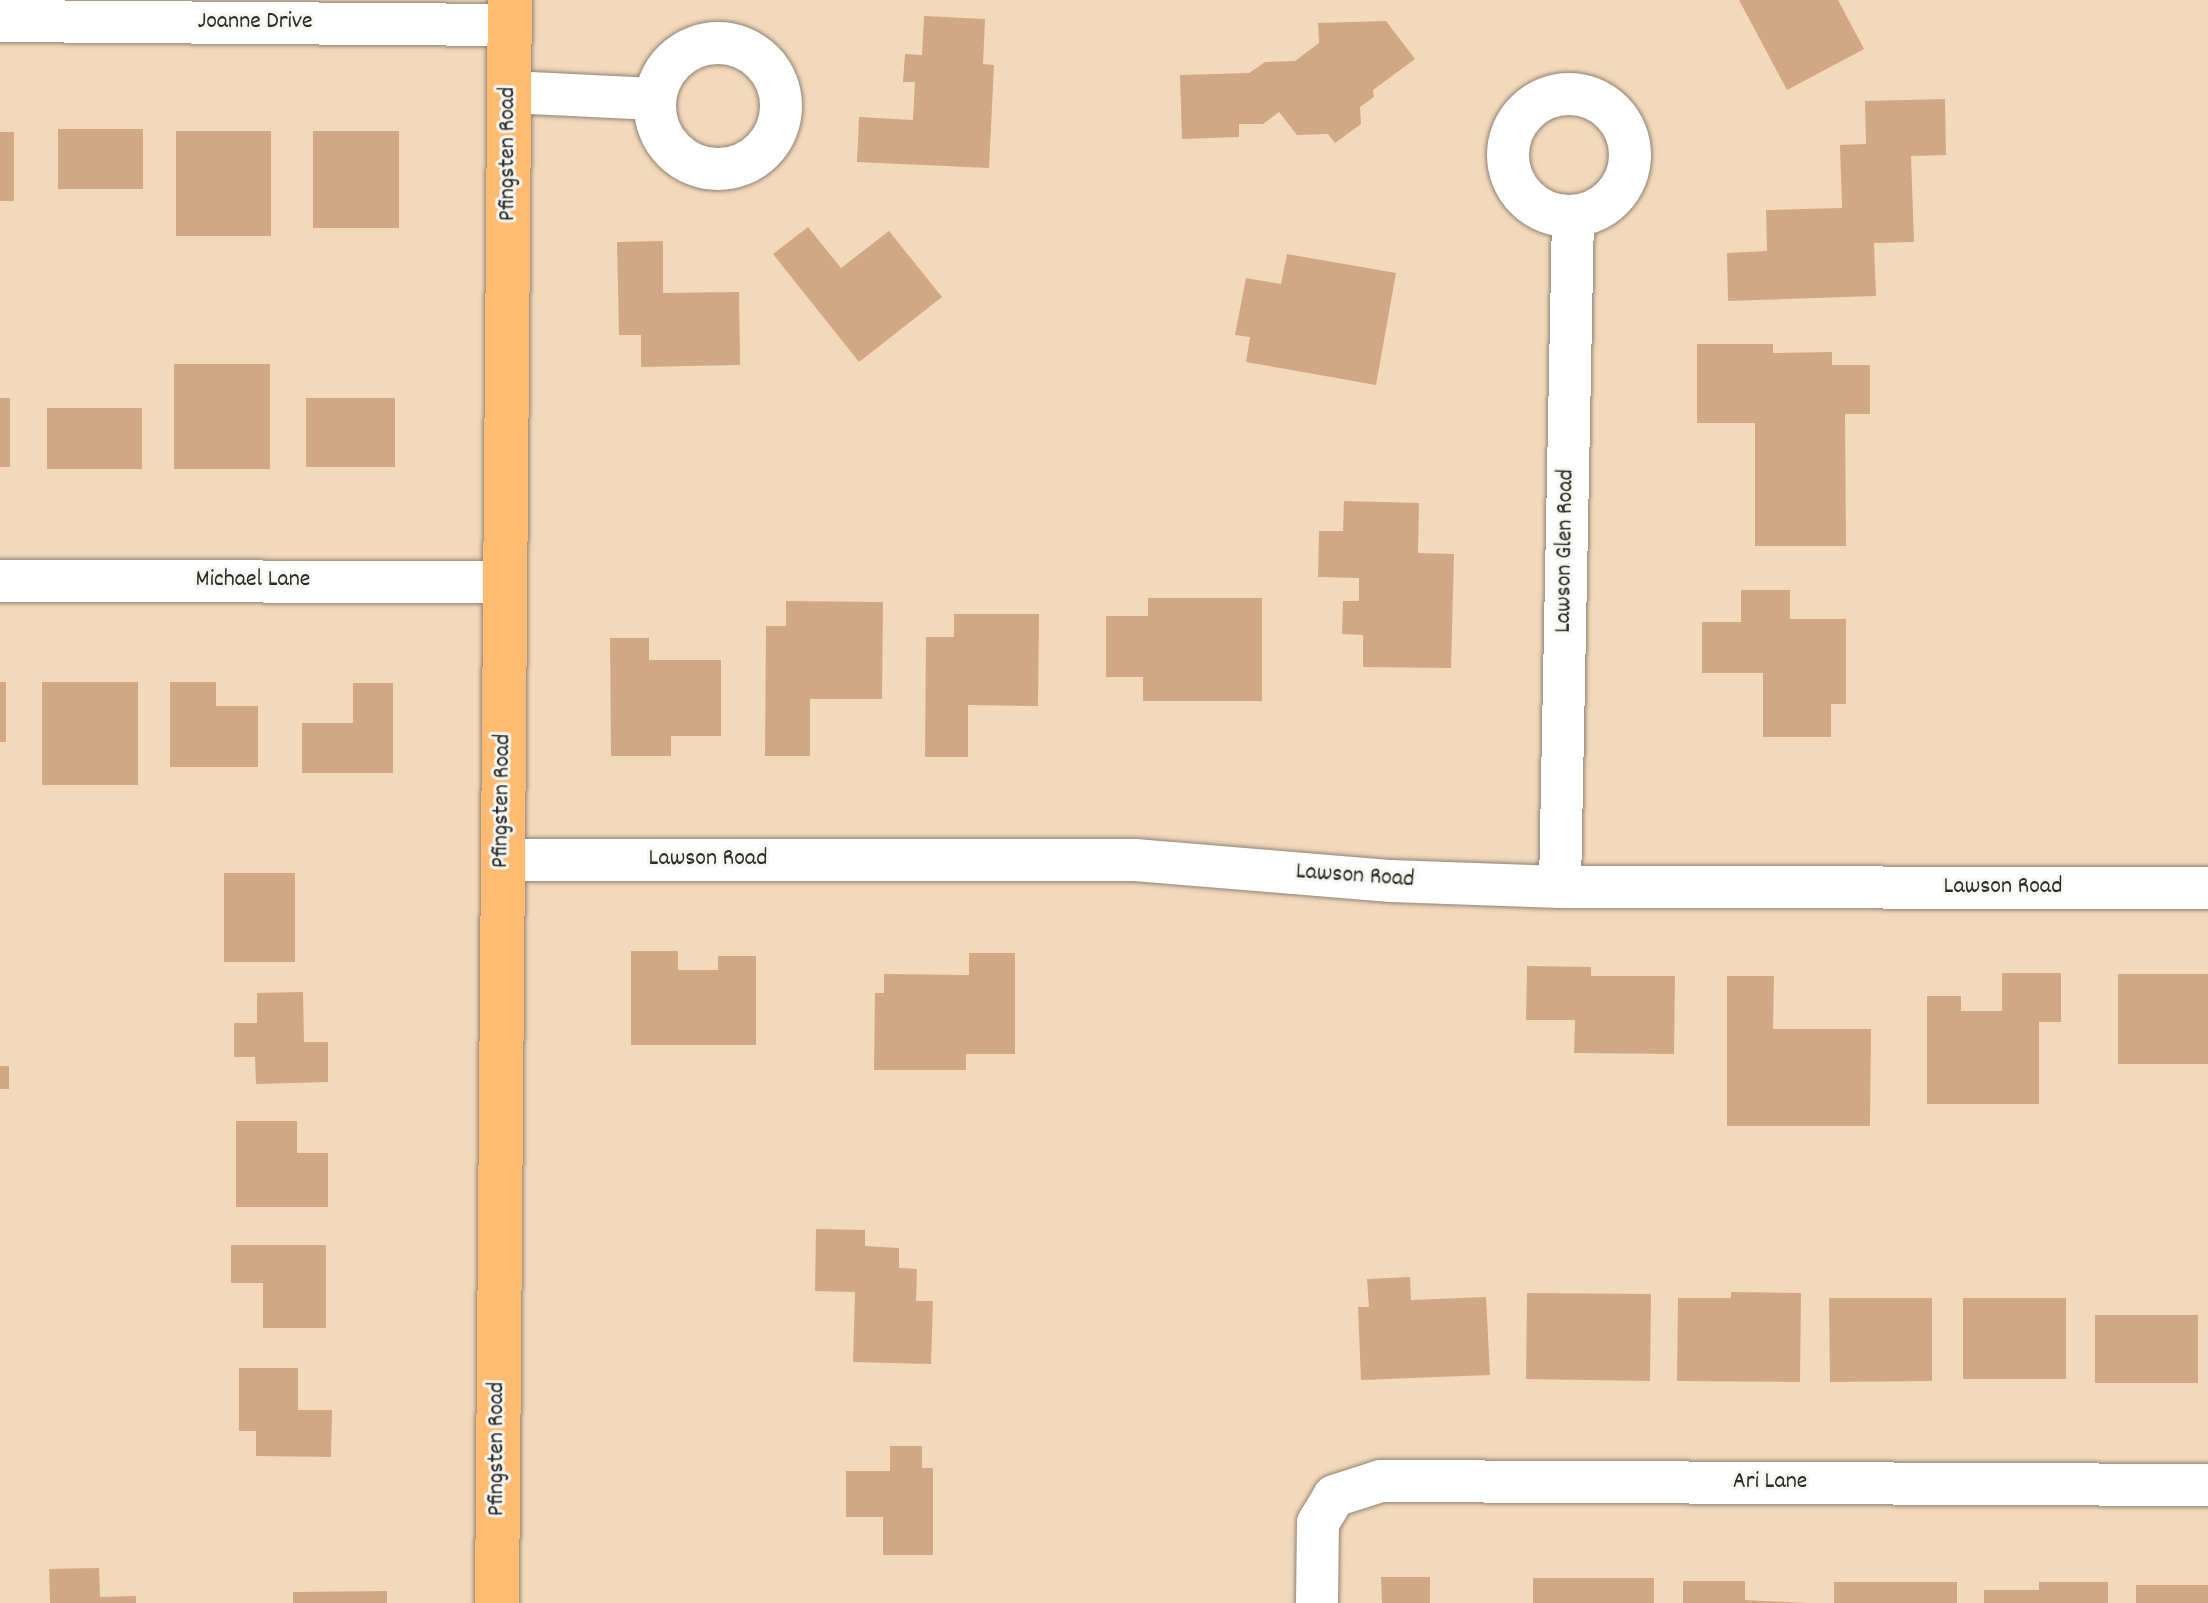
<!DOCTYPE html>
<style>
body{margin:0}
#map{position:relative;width:2208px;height:1603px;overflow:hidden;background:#f3d9bb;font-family:Dekko,sans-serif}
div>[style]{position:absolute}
.building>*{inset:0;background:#d0a883}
.roads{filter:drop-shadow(0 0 2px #8f8273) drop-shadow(0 0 2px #8f8273)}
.minor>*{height:42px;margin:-21px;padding:0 21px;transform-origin:21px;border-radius:21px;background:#fff}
.minor>.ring{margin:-21px;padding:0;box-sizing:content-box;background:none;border:42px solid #fff;border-radius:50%}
.major>*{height:44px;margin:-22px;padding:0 22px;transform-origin:22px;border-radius:22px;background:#ffbb71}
span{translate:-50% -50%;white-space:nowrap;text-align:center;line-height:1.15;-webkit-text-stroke:6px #f6f6f2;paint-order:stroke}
.street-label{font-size:24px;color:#2b2b2b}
</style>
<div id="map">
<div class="building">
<i style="clip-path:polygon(1739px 0,1838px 0,1864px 49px,1787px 90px)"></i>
<i style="clip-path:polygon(924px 16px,985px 19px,983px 64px,994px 65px,989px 168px,857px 162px,859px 117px,913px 120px,915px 82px,903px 82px,905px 54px,922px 55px)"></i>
<i style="clip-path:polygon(1386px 21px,1415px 59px,1373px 90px,1374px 97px,1360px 107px,1361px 124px,1335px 143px,1328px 134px,1297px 135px,1279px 112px,1263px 124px,1239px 124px,1239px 137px,1182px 139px,1180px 75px,1249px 73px,1265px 62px,1295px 61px,1319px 43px,1318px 23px)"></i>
<i style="clip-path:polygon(1945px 99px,1946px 155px,1911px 156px,1914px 242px,1874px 243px,1876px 296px,1728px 301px,1727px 253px,1767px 251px,1766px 210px,1842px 208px,1840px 145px,1866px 144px,1865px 101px)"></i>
<i style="clip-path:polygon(58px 129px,143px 129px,143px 189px,58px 189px)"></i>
<i style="clip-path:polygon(176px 131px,271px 131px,271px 236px,176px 236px)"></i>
<i style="clip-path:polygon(313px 131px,399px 131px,399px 228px,313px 228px)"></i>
<i style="clip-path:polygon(0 132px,14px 132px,14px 201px,0 201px)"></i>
<i style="clip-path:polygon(808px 227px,841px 268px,889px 231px,942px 297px,859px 362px,773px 254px)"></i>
<i style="clip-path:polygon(663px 241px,663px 293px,739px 292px,740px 365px,641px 367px,641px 335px,619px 335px,617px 242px)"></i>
<i style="clip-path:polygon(1287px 254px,1396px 273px,1376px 385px,1246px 362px,1250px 337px,1235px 335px,1246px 278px,1281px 284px)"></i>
<i style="clip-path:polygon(1697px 344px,1773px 344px,1773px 353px,1832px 352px,1832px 365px,1870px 365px,1870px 414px,1845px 414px,1846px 546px,1755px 546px,1755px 423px,1697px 423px)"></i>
<i style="clip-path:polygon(174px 364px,270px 364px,270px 469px,174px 469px)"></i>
<i style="clip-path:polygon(0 398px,10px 398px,10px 467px,0 467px)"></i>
<i style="clip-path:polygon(306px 398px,395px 398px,395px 467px,306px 467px)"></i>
<i style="clip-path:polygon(47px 408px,142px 408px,142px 469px,47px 469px)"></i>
<i style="clip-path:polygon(1344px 501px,1419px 503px,1418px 553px,1454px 554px,1451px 668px,1363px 667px,1363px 635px,1342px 634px,1343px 601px,1359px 601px,1359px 578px,1318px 577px,1319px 531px,1343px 531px)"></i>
<i style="clip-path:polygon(1741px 590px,1790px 590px,1790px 619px,1846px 619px,1846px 704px,1831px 704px,1831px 737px,1763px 737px,1763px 673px,1702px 673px,1702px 622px,1741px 622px)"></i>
<i style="clip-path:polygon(1148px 598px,1262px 598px,1262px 701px,1143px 701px,1143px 677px,1106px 677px,1106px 616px,1148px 616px)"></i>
<i style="clip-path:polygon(786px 601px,883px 602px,882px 699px,810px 699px,810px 756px,765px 756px,766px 626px,786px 626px)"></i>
<i style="clip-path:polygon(954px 614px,1039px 614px,1038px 706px,968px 705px,968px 757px,925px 757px,926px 637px,954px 637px)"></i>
<i style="clip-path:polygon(610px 638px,649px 638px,649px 660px,721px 660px,721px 736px,671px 736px,671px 756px,611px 756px)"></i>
<i style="clip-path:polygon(0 682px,6px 682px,6px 742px,0 742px)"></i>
<i style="clip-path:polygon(42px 682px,138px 682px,138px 785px,42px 785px)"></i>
<i style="clip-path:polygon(170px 682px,216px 682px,216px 706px,258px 706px,258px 767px,170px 767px)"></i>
<i style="clip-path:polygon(353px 683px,393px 683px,393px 773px,302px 773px,302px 723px,353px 723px)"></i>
<i style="clip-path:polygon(224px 873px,295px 873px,295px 962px,224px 962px)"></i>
<i style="clip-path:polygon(631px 951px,678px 951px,678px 970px,718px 970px,718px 956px,756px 956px,756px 1045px,631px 1045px)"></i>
<i style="clip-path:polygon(969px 953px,1015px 953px,1015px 1054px,966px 1054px,966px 1070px,874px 1070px,875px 993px,884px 993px,884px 974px,969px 975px)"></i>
<i style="clip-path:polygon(1527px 966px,1591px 967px,1591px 976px,1675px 976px,1674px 1054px,1574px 1053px,1575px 1020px,1526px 1020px)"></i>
<i style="clip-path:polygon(2002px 973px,2061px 973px,2061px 1022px,2039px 1022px,2039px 1104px,1927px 1104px,1927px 996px,1961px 996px,1961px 1011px,2002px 1011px)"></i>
<i style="clip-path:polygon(2118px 974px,2208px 974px,2208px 1064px,2118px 1064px)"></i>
<i style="clip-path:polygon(1727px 976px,1774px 976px,1773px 1029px,1871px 1029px,1870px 1126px,1727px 1126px)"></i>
<i style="clip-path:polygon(303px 992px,304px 1042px,328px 1042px,328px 1082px,256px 1084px,255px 1057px,234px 1057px,234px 1023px,257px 1023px,257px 993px)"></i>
<i style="clip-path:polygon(0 1066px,9px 1066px,9px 1089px,0 1089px)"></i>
<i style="clip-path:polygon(236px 1121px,297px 1121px,297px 1153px,328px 1153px,328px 1207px,236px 1207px)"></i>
<i style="clip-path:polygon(816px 1229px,865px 1230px,865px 1246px,899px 1248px,899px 1268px,917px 1269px,916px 1301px,933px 1301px,931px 1364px,853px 1362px,855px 1292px,815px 1291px)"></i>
<i style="clip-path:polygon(231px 1245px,326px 1245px,326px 1328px,263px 1328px,263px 1283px,231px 1283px)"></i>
<i style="clip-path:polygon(1410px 1277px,1411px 1300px,1486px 1297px,1490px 1375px,1361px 1380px,1358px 1307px,1369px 1307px,1367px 1279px)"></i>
<i style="clip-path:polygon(1731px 1292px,1801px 1293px,1800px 1382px,1677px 1381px,1678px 1298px,1731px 1298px)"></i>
<i style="clip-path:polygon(1527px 1293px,1651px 1294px,1650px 1381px,1526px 1379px)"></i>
<i style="clip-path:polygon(1829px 1298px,1932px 1298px,1932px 1381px,1830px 1382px)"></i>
<i style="clip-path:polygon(1963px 1298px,2066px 1298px,2066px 1379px,1963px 1379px)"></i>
<i style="clip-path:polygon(2095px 1315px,2198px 1315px,2198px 1383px,2095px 1383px)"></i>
<i style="clip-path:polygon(239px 1368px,298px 1368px,298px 1410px,332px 1410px,331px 1457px,256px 1456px,256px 1431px,239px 1431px)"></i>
<i style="clip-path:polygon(890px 1446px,922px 1446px,922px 1468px,933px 1468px,933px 1555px,883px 1555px,883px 1517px,846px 1517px,846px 1471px,890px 1471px)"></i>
<i style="clip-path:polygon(99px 1568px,100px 1597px,136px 1596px,136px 1603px,50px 1603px,49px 1569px)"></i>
<i style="clip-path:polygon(1381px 1577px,1430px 1577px,1430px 1603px,1382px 1603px)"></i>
<i style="clip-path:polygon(1533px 1578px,1654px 1578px,1654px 1603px,1533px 1603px)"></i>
<i style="clip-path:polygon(1683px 1581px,1745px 1581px,1745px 1600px,1807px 1603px,1683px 1603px)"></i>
<i style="clip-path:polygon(1834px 1582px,1957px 1582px,1957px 1603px,1834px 1603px)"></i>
<i style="clip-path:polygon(2039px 1582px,2108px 1582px,2108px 1603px,1984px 1603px,1984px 1590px,2039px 1590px)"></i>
<i style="clip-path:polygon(2136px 1585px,2208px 1585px,2208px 1603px,2136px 1603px)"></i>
<i style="clip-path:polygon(387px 1591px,387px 1603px,293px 1603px,293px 1592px)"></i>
</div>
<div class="roads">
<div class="minor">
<i style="left:0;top:21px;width:510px;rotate:0.45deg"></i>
<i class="ring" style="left:655px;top:43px;width:84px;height:84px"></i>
<i style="left:510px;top:92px;width:144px;rotate:2.8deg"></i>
<i class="ring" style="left:1508px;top:94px;width:80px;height:80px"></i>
<i style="left:0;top:581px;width:505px;rotate:0.11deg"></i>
<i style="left:503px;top:860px;width:632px"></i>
<i style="left:1135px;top:860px;width:257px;rotate:4.7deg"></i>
<i style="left:1391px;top:881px;width:169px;rotate:2deg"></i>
<i style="left:1560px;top:887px;width:648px;rotate:0.09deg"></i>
<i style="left:1560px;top:887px;width:671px;rotate:-88.89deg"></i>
<i style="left:1317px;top:1603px;width:80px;rotate:-89.3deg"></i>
<i style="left:1318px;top:1523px;width:31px;rotate:-59deg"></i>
<i style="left:1334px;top:1496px;width:49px;rotate:-17.7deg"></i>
<i style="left:1381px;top:1481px;width:827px;rotate:0.28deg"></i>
</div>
<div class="major">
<i style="left:497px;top:1603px;width:1603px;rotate:-89.54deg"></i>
</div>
</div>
<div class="street-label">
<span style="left:255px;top:23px">Joanne Drive</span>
<span style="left:509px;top:154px;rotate:-90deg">Pfingsten Road</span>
<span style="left:1566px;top:551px;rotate:-89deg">Lawson Glen Road</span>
<span style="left:253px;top:581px">Michael Lane</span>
<span style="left:503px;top:801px;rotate:-89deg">Pfingsten Road</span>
<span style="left:708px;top:860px">Lawson Road</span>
<span style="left:1355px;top:877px;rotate:4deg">Lawson Road</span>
<span style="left:2003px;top:888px">Lawson Road</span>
<span style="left:498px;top:1449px;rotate:-90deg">Pfingsten Road</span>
<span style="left:1770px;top:1483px">Ari Lane</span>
</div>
</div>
